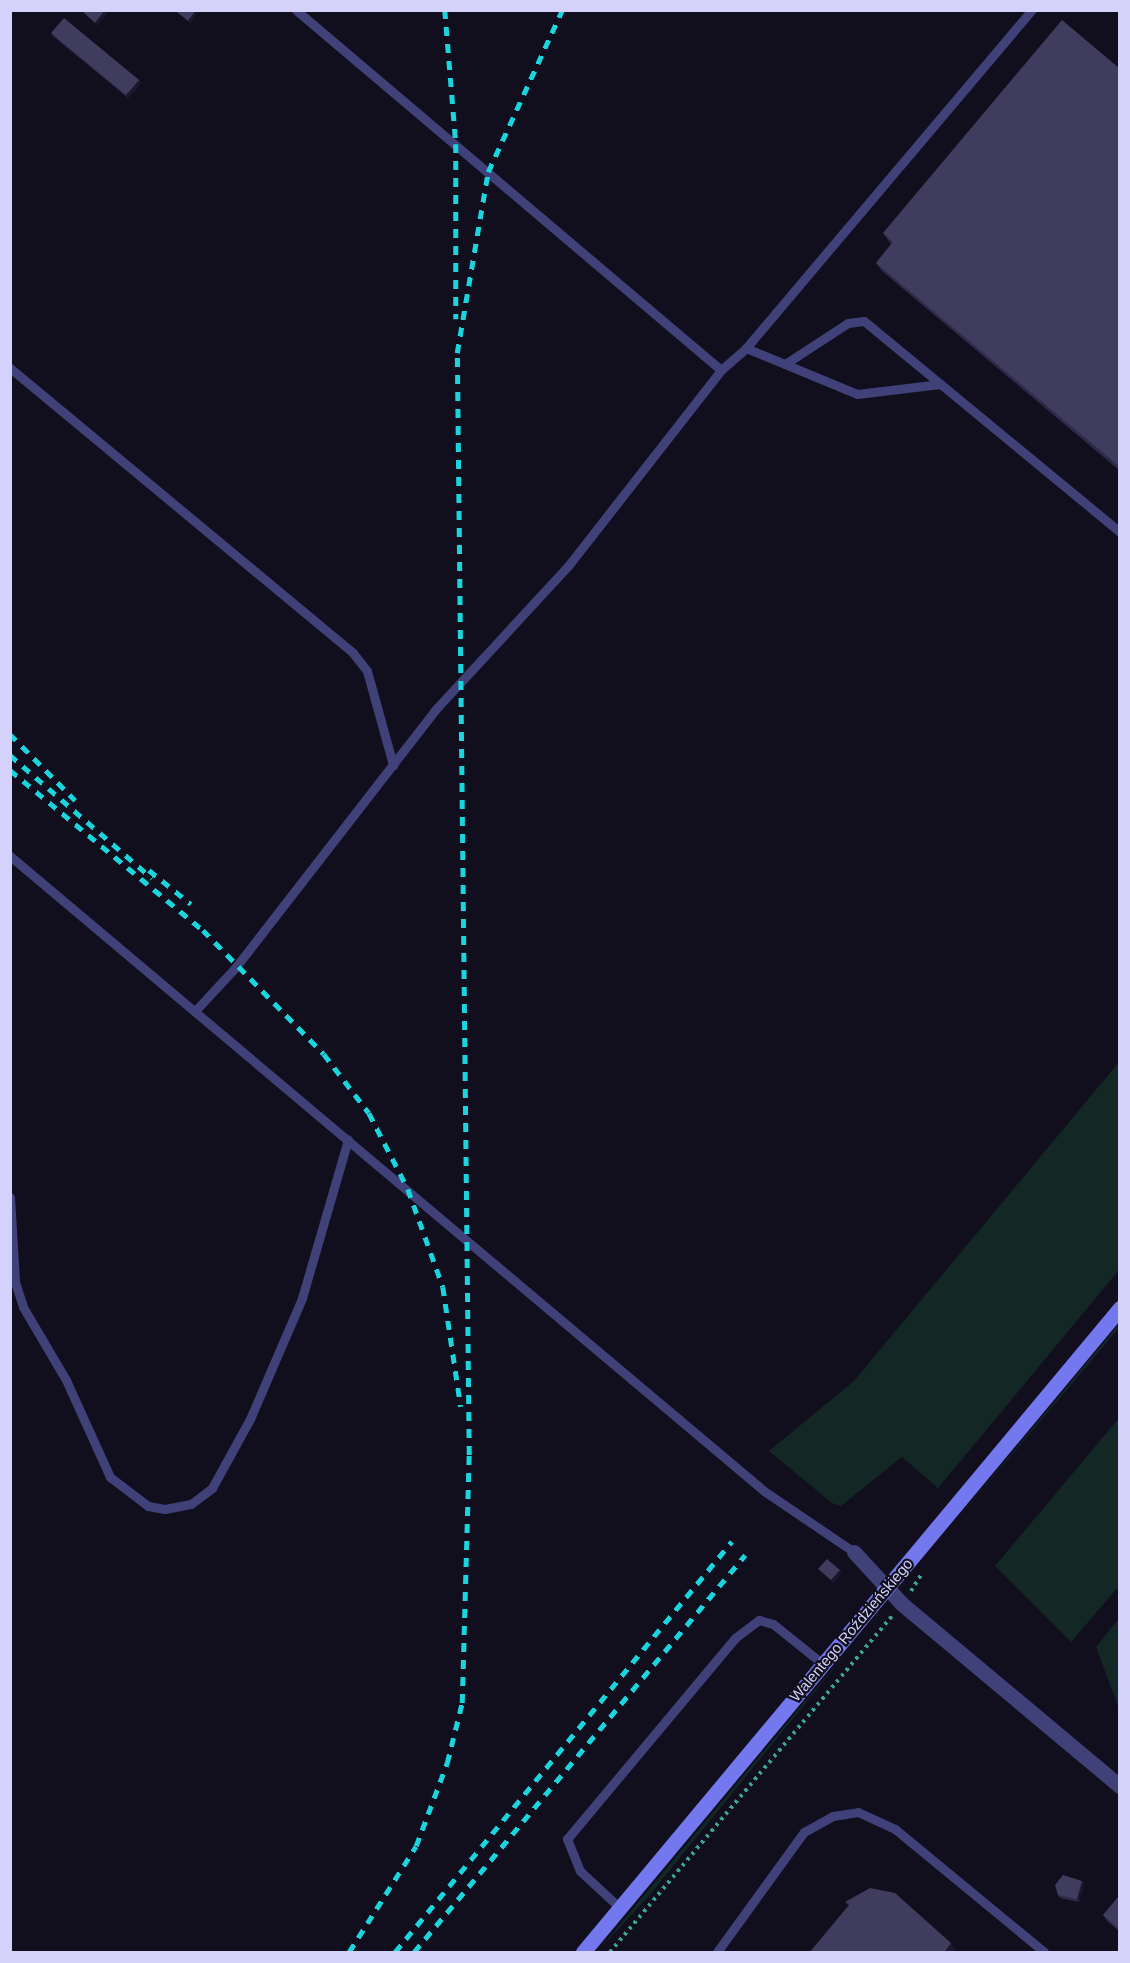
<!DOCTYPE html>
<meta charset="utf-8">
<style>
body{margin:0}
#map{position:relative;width:1130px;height:1963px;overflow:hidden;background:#110f1e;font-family:Helvetica,sans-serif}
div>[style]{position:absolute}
.green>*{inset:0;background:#132725}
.path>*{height:4px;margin-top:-2px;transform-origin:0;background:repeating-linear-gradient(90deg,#3ba497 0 3px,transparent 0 7.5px)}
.lane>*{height:9px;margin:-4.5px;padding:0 4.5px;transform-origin:4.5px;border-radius:4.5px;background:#3f4178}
.street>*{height:15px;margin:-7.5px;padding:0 7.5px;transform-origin:7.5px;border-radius:7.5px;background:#3f4178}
.secondary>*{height:15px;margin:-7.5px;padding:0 7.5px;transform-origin:7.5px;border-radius:7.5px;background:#7478ee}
.rail>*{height:4.5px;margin-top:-2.25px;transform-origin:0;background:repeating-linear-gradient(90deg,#1ad5dd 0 9px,transparent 0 17px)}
.wall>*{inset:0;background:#2e2a4a}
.shaded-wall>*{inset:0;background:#1b1731}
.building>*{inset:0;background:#403c5d}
span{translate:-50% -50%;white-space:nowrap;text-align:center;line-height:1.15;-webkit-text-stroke:4.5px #110f1e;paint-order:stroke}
.street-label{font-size:15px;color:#d4d1fa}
.frame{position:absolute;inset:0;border:12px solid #d4d1fa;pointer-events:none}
</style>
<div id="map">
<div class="green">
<i style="clip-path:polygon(1119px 1062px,1119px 1270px,938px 1488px,902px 1457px,841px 1506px,832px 1503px,769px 1451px,854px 1381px)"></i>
<i style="clip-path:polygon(1119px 1324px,1119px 1328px,950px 1528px)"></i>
<i style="clip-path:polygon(1119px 1418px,1119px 1586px,1071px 1642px,995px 1566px)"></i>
<i style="clip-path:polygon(1119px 1618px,1119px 1709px,1096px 1647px)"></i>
<i style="clip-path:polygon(852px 1646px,648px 1897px,597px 1952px,792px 1717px)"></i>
</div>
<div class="path">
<i style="left:911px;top:1591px;width:22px;rotate:-58deg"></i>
<i style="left:610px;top:1952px;width:439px;rotate:-50deg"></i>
</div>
<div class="lane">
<i style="left:296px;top:10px;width:557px;rotate:40.27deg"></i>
<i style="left:746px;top:348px;width:120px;rotate:22.5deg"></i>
<i style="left:857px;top:394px;width:84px;rotate:-6.9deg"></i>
<i style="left:785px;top:364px;width:75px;rotate:-33.1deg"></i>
<i style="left:848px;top:323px;width:16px;rotate:-7deg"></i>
<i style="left:864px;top:321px;width:332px;rotate:39.5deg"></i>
<i style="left:10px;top:368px;width:446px;rotate:39.7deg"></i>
<i style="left:353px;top:653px;width:23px;rotate:52deg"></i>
<i style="left:367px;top:671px;width:98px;rotate:74.5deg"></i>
<i style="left:10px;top:856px;width:986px;rotate:40.1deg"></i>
<i style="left:764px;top:1491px;width:109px;rotate:34.1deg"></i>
<i style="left:195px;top:1011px;width:59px;rotate:-47.1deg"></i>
<i style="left:235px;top:968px;width:326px;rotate:-52.2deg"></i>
<i style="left:435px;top:710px;width:196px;rotate:-47.3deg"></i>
<i style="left:568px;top:566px;width:249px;rotate:-52deg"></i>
<i style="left:721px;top:370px;width:33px;rotate:-41deg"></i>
<i style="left:746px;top:348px;width:443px;rotate:-49.8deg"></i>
<i style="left:10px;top:1197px;width:85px;rotate:86.6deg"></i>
<i style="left:15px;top:1282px;width:26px;rotate:72deg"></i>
<i style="left:23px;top:1307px;width:85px;rotate:59.5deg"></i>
<i style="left:66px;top:1380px;width:107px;rotate:65.6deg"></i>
<i style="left:110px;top:1477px;width:48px;rotate:37.3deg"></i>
<i style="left:148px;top:1506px;width:17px;rotate:10deg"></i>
<i style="left:165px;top:1509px;width:26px;rotate:-11deg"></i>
<i style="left:191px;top:1504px;width:26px;rotate:-37deg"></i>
<i style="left:212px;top:1488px;width:79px;rotate:-61.2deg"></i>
<i style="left:250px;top:1419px;width:132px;rotate:-66.7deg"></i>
<i style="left:302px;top:1298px;width:165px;rotate:-73.8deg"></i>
<i style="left:620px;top:1908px;width:54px;rotate:-137.2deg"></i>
<i style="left:580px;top:1871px;width:35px;rotate:-112deg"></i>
<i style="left:567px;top:1839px;width:262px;rotate:-50.1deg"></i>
<i style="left:735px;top:1638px;width:30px;rotate:-37deg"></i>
<i style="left:759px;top:1620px;width:15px;rotate:16deg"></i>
<i style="left:773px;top:1624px;width:64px;rotate:38.7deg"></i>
<i style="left:717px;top:1952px;width:148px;rotate:-54.1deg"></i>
<i style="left:804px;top:1832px;width:33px;rotate:-29deg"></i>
<i style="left:833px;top:1816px;width:25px;rotate:-9deg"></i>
<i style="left:858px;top:1812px;width:41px;rotate:24.7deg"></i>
<i style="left:895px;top:1829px;width:193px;rotate:39.5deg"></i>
</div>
<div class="street">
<i style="left:854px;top:1552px;width:71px;rotate:47.3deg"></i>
<i style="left:902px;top:1604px;width:284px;rotate:39.9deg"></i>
</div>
<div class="secondary">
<i style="left:583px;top:1952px;width:839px;rotate:-50.18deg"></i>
</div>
<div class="rail">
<i style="left:445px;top:10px;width:134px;rotate:85.3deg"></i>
<i style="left:456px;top:144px;width:175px;rotate:90deg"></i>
<i style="left:10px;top:734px;width:93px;rotate:45.4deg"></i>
<i style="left:10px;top:755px;width:188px;rotate:40.9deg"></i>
<i style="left:10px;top:770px;width:251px;rotate:39.7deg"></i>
<i style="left:203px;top:930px;width:173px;rotate:45.7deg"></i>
<i style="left:324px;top:1054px;width:74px;rotate:52.7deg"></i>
<i style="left:369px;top:1113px;width:85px;rotate:62.8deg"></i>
<i style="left:408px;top:1189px;width:104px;rotate:70.3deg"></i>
<i style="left:443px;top:1287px;width:121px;rotate:81.5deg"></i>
<i style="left:149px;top:870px;width:54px;rotate:39deg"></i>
<i style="left:349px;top:1952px;width:125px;rotate:-57.7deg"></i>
<i style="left:416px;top:1846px;width:89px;rotate:-69.5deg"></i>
<i style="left:447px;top:1763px;width:62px;rotate:-76deg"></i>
<i style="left:462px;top:1703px;width:248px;rotate:-88.4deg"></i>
<i style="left:469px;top:1455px;width:1102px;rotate:-90.62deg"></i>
<i style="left:457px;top:353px;width:184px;rotate:-80.3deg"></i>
<i style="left:488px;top:172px;width:178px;rotate:-65.4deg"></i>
<i style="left:395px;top:1952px;width:531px;rotate:-50.65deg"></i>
<i style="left:414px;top:1952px;width:517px;rotate:-50.18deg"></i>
</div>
<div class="wall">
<i style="clip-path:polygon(51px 33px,139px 80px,141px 83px,128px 98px,53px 36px)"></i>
<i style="clip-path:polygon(1119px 68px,1119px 470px,882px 271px,876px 263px,891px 244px,883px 233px)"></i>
<i style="clip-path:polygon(1082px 1881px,1084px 1884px,1079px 1902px,1060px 1898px,1058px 1895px)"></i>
<i style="clip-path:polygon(1119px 1898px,1119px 1931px,1107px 1921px,1103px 1915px)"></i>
</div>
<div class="shaded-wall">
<i style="clip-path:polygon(105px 10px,110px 10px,97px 26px,95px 23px)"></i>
<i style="clip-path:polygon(196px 10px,200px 10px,190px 24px,188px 21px)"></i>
<i style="clip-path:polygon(139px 80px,141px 83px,128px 98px,126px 95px)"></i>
<i style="clip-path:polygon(840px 1570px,842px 1573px,833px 1583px,831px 1580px)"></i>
<i style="clip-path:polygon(1082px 1881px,1084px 1884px,1079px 1902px,1077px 1899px)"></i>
<i style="clip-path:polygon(951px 1943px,957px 1951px,956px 1953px,944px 1953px)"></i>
</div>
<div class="building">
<i style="clip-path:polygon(81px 10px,105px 10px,95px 23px)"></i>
<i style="clip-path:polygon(178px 10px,196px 10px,188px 21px,177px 12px)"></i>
<i style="clip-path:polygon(64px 18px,139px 80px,126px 95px,51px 33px)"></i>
<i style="clip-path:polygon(1062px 20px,1119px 68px,1119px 466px,876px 263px,893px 242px,883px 233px)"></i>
<i style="clip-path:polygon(827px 1559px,840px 1570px,831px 1580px,818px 1569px)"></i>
<i style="clip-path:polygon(1063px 1875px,1082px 1881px,1077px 1899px,1058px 1895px,1055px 1885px)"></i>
<i style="clip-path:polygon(870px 1888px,895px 1893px,951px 1943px,944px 1953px,809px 1953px,849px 1905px,845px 1902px)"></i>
<i style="clip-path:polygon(1118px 1897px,1119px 1898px,1119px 1929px,1103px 1915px)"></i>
</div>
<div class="street-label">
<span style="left:851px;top:1630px;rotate:-50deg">Walentego Roździeńskiego</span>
</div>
<div class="frame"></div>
</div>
